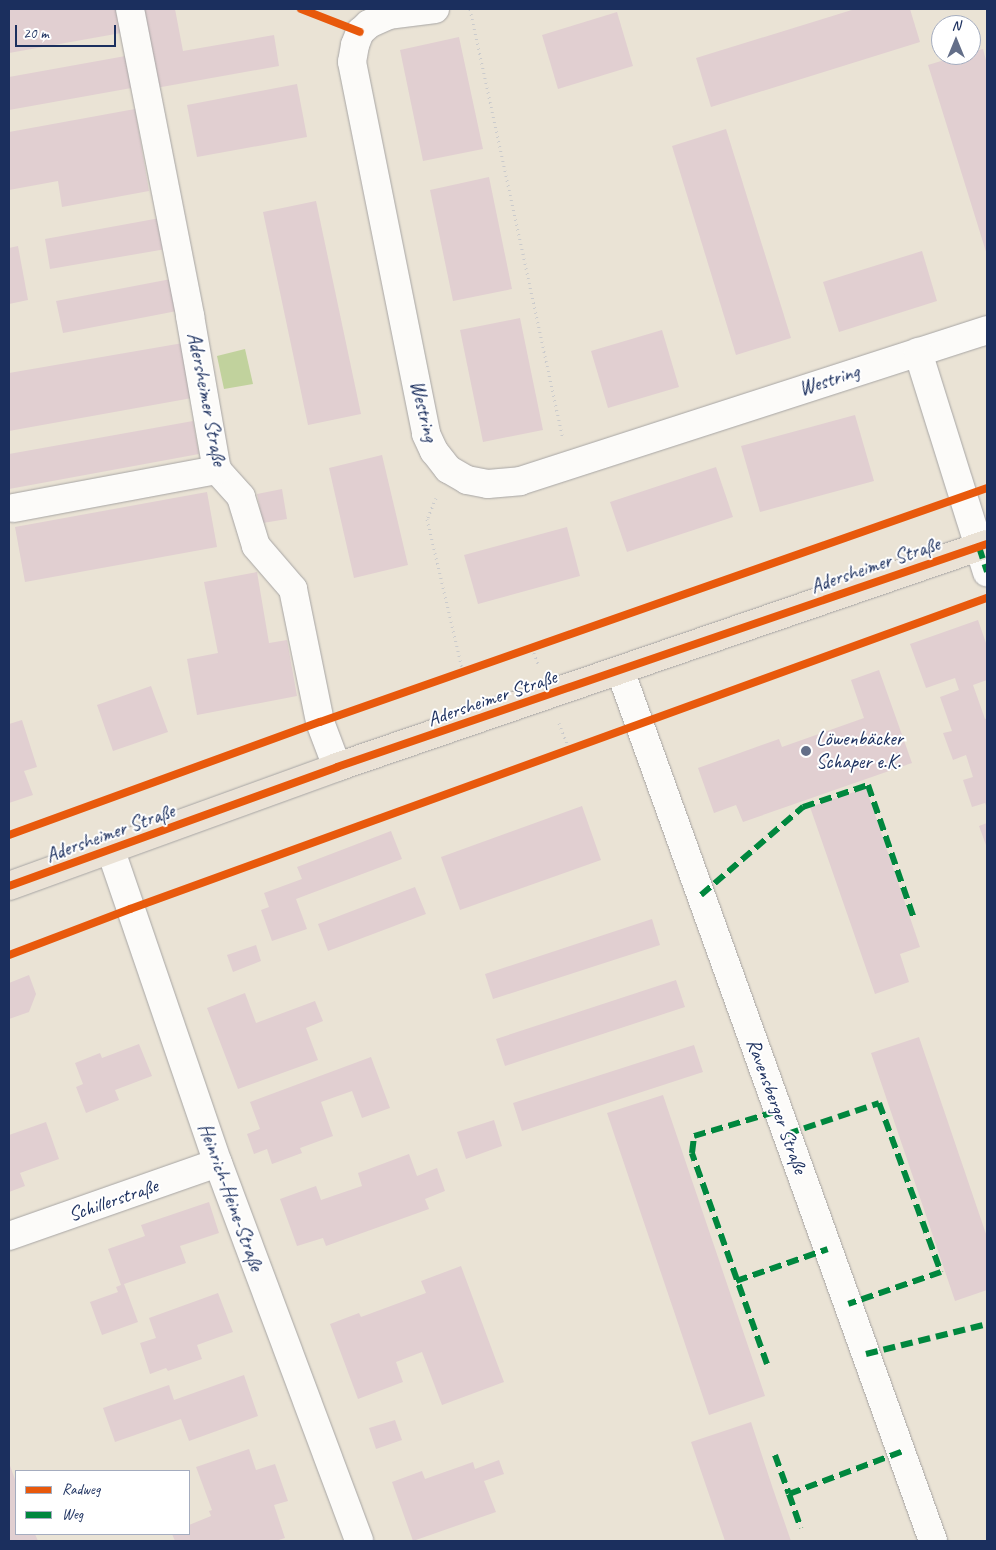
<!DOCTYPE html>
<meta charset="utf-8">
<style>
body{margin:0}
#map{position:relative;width:996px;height:1550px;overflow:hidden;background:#eae3d5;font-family:Caveat,sans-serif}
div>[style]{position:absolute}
.green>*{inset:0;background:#c1d29d}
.building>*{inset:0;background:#e1cfd1}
.path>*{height:3px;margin-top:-1.5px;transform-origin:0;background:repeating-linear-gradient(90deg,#cbcbcc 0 1px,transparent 0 5px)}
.roads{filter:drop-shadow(0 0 1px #a7a5a4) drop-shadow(0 0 1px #a7a5a4)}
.minor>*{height:28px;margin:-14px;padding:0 14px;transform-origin:14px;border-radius:14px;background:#fcfbf9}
.major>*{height:28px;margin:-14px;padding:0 14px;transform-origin:14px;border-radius:14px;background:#eae2d6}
.quiet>*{height:6px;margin-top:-3px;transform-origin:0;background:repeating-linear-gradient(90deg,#00873e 0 12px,transparent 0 18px)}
.cycleway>*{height:8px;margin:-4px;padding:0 4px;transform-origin:4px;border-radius:4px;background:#e8590c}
.dots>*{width:14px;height:14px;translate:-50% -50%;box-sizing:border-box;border:2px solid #fff;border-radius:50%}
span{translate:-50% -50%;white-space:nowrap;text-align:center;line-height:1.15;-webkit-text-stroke:4px #fff;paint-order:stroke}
.street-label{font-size:20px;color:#1b2f5e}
.poi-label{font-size:20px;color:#1b2f5e}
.left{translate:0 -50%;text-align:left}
.frame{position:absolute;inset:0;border:10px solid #1b2f5e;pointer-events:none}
.legend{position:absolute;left:15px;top:1470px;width:175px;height:65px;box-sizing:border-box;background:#fff;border:1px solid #a4acbf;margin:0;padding:6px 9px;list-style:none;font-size:15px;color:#1b2f5e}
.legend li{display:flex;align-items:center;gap:10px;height:25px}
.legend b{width:25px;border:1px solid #a4acbf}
.north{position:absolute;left:931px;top:15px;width:50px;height:50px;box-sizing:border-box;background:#fff;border:1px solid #a4acbf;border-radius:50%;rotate:0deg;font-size:14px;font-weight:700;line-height:20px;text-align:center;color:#1b2f5e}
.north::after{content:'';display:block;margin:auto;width:18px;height:22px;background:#636e88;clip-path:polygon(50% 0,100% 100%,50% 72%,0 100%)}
.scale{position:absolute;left:15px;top:25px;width:101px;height:22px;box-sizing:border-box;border:2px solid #1b2f5e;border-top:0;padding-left:6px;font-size:15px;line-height:18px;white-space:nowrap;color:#1b2f5e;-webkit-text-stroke:4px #fff;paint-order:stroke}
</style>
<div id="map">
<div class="green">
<i style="clip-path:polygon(245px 349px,253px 384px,224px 389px,217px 356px)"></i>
</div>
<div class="building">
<i style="clip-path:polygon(9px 9px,117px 9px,121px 33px,9px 53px)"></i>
<i style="clip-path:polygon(141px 9px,175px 9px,183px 51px,274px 35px,279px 66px,156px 88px)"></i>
<i style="clip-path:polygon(855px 9px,910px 9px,920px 42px,711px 107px,696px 58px)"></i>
<i style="clip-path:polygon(617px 12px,633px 66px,558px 89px,542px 35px)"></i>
<i style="clip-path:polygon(459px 37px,483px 149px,423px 161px,400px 50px)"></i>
<i style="clip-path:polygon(983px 49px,987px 64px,987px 255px,928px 65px,961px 55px,971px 55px,971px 52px)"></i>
<i style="clip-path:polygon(131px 55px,137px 87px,9px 110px,9px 77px)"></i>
<i style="clip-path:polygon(297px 84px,307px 137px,197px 157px,187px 105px)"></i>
<i style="clip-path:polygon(135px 109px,149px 191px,62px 207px,58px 181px,9px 190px,9px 132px)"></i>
<i style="clip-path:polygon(726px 129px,791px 338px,736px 355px,672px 146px)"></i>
<i style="clip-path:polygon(489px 177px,512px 289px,453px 301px,430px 190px)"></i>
<i style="clip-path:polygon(316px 201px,361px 414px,308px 425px,263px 212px)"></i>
<i style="clip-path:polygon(160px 218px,166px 249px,50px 269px,45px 239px)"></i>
<i style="clip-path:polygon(18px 246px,28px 300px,9px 304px,9px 248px)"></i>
<i style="clip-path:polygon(922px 251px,937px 301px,839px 332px,823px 282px)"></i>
<i style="clip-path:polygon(171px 279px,177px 311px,63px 333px,56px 301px)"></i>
<i style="clip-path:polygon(520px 318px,543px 430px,483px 442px,460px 330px)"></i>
<i style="clip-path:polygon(662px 330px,679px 387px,608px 408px,591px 351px)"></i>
<i style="clip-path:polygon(183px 343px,192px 398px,9px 431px,9px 373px)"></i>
<i style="clip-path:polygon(855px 415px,874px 481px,760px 512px,741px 446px)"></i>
<i style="clip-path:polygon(193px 421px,199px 454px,9px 489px,9px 454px)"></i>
<i style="clip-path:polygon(382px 455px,408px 565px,354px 578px,329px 468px)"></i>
<i style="clip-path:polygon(716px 467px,733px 517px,627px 552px,610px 502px)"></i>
<i style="clip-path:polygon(282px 489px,287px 519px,263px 523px,257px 494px)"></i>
<i style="clip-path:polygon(207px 492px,217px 547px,25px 582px,15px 527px)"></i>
<i style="clip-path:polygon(567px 527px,580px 576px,478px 604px,464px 555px)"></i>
<i style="clip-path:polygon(257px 572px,269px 643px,287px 640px,297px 696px,197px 715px,187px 659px,218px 653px,204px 582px)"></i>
<i style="clip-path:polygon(978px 620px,987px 646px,987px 680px,973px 685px,985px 719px,987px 718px,987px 808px,985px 803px,972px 807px,963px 780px,973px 777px,966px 755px,953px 760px,943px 733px,952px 731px,940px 697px,959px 690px,955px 678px,926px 688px,910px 644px)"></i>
<i style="clip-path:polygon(879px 670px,912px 763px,743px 822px,736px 805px,714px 813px,698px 768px,779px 739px,782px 747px,864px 718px,851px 680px)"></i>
<i style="clip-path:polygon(151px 686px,168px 732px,113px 751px,97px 705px)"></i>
<i style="clip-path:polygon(22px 720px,37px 767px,24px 771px,33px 795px,9px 803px,9px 724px)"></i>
<i style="clip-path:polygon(866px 788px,920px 947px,900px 954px,909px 982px,875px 994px,810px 807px)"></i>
<i style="clip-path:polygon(582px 806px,601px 860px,460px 910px,441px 857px)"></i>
<i style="clip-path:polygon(987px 823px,987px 848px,979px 826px)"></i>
<i style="clip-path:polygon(391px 831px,402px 859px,296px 899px,307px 929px,272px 941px,261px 910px,269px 907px,264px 893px,302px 879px,297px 867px)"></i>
<i style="clip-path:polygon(415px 887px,426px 914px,328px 951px,318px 924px)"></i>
<i style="clip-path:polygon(652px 919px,660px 945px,493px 999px,485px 974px)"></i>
<i style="clip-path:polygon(256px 945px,261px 961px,233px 972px,227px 955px)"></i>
<i style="clip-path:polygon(29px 975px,36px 994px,29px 1012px,9px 1019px,9px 983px)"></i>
<i style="clip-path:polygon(676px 980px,685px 1007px,505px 1066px,496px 1039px)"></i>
<i style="clip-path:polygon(245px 993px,256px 1023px,315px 1001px,323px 1021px,306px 1028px,318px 1060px,238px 1089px,207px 1008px)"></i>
<i style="clip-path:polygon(919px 1037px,987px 1237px,987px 1290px,955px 1301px,871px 1053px)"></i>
<i style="clip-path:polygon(139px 1044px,152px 1076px,115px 1090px,119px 1100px,86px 1113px,76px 1087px,83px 1084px,75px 1063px,100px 1053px,102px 1058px)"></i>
<i style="clip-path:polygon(694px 1045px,703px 1072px,522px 1131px,513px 1103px)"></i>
<i style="clip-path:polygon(371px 1057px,390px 1108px,362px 1118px,352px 1091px,321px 1102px,333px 1136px,300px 1148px,302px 1153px,272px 1164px,267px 1149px,254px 1154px,247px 1134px,260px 1129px,250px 1102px)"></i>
<i style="clip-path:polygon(663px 1095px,765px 1396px,709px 1415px,607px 1113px)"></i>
<i style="clip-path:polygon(494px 1120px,502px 1146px,466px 1159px,457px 1132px)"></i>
<i style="clip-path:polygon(46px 1122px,59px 1159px,20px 1173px,25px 1186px,9px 1192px,9px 1135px)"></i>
<i style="clip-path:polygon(409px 1154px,417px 1176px,437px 1168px,445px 1191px,425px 1199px,429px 1209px,326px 1246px,323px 1238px,297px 1246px,280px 1199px,316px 1186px,321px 1200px,362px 1186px,358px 1173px)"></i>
<i style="clip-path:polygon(209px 1202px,219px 1233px,180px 1246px,186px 1263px,124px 1284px,138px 1322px,102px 1335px,90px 1302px,118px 1292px,116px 1287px,121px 1285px,108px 1249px,145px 1236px,141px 1225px)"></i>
<i style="clip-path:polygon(461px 1266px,504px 1382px,442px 1405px,422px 1352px,396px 1362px,403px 1382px,358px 1399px,330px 1324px,359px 1313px,361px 1317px,426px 1293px,421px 1281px)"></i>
<i style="clip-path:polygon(218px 1293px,233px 1332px,197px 1345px,202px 1359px,168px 1371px,166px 1368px,150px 1374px,140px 1343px,156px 1338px,149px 1318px)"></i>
<i style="clip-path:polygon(244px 1375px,258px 1416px,189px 1441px,181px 1419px,115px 1442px,103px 1408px,169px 1385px,174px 1400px)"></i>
<i style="clip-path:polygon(395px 1420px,402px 1440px,376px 1449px,369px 1428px)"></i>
<i style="clip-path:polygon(751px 1422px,773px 1489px,791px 1541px,725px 1541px,714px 1509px,691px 1442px)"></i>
<i style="clip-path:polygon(249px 1449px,256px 1470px,275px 1464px,288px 1501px,274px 1505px,285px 1538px,276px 1541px,175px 1541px,172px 1534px,189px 1534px,189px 1525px,211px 1516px,209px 1511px,212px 1510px,196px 1467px)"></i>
<i style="clip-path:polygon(499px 1460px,504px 1474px,484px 1481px,496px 1512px,413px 1541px,392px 1482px,422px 1471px,425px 1479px,473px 1462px,475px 1469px)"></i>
<i style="clip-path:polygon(9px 1463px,16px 1482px,16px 1534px,35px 1534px,38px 1541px,9px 1541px)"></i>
</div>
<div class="path">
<i style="left:470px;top:9px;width:437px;rotate:77.8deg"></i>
<i style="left:436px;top:498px;width:23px;rotate:113deg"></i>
<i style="left:427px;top:519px;width:157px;rotate:76.8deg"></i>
<i style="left:532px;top:648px;width:19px;rotate:69deg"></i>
<i style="left:559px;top:723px;width:28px;rotate:69deg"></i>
</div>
<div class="roads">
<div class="minor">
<i style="left:130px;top:9px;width:313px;rotate:78.9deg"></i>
<i style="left:190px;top:316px;width:156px;rotate:80.1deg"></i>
<i style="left:217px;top:470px;width:36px;rotate:48deg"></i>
<i style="left:241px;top:497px;width:51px;rotate:73deg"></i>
<i style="left:256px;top:546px;width:57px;rotate:49.3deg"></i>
<i style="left:293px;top:589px;width:136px;rotate:78.5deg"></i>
<i style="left:320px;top:722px;width:48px;rotate:69.3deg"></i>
<i style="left:435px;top:9px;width:46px;rotate:172.6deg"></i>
<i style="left:389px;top:15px;width:22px;rotate:156deg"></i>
<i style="left:369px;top:24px;width:12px;rotate:138deg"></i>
<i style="left:360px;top:32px;width:14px;rotate:111deg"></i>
<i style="left:355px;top:45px;width:17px;rotate:100deg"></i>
<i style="left:352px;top:62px;width:379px;rotate:78.7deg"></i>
<i style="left:426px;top:434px;width:19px;rotate:65deg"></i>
<i style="left:434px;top:451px;width:23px;rotate:52deg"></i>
<i style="left:448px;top:469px;width:22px;rotate:30deg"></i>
<i style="left:467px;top:480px;width:21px;rotate:11deg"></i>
<i style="left:488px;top:484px;width:32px;rotate:-5deg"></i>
<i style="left:520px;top:481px;width:491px;rotate:-17.9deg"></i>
<i style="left:918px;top:352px;width:231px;rotate:72.6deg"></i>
<i style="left:14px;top:508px;width:207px;rotate:-10.6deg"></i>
<i style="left:620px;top:670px;width:926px;rotate:70.23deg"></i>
<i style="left:111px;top:851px;width:330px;rotate:71.1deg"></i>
<i style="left:218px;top:1163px;width:403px;rotate:69.5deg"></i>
<i style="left:9px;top:1236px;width:221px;rotate:-19.3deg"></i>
</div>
<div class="major">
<i style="left:9px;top:886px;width:349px;rotate:-19.9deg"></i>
<i style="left:337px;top:767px;width:687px;rotate:-18.94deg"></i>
</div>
</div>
<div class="quiet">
<i style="left:979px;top:547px;width:26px;rotate:72deg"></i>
<i style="left:701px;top:895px;width:135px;rotate:-40.8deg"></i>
<i style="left:803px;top:807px;width:69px;rotate:-18.7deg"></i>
<i style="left:868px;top:785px;width:139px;rotate:71deg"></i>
<i style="left:787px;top:1134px;width:97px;rotate:-18.6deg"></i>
<i style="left:879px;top:1103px;width:180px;rotate:69.9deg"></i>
<i style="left:941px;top:1272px;width:98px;rotate:161deg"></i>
<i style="left:736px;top:1281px;width:97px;rotate:-19.2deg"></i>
<i style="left:866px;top:1354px;width:125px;rotate:-13.9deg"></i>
<i style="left:767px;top:1364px;width:224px;rotate:-109.6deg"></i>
<i style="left:692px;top:1153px;width:17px;rotate:-83deg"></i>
<i style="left:694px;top:1136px;width:88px;rotate:-16.6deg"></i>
<i style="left:775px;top:1455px;width:41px;rotate:70.3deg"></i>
<i style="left:789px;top:1494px;width:120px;rotate:-20.6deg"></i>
<i style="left:789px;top:1494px;width:36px;rotate:71deg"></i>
</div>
<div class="cycleway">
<i style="left:301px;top:9px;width:63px;rotate:21.3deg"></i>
<i style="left:9px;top:835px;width:331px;rotate:-20deg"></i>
<i style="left:320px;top:722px;width:707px;rotate:-19.33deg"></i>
<i style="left:9px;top:886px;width:349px;rotate:-19.9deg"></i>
<i style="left:337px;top:767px;width:687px;rotate:-18.94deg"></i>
<i style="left:9px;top:955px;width:129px;rotate:-20.8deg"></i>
<i style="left:130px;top:909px;width:912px;rotate:-19.95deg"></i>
</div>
<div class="dots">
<i style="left:806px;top:751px;background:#636e88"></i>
</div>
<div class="street-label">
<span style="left:829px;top:380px;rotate:-18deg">Westring</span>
<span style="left:207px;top:399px;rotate:79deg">Adersheimer Straße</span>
<span style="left:424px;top:411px;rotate:76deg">Westring</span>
<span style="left:875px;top:565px;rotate:-19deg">Adersheimer Straße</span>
<span style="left:492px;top:698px;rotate:-19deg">Adersheimer Straße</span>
<span style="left:110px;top:833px;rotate:-20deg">Adersheimer Straße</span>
<span style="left:777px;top:1106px;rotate:70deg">Ravensberger Straße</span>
<span style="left:231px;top:1197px;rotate:70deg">Heinrich-Heine-Straße</span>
<span style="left:113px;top:1200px;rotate:-19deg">Schillerstraße</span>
</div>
<div class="poi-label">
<span class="left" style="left:816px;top:750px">Löwenbäcker<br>Schaper e.K.</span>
</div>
<div class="frame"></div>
<ul class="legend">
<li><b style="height:6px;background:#e8590c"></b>Radweg</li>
<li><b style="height:6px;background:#00873e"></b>Weg</li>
</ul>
<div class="north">N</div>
<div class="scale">20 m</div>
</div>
